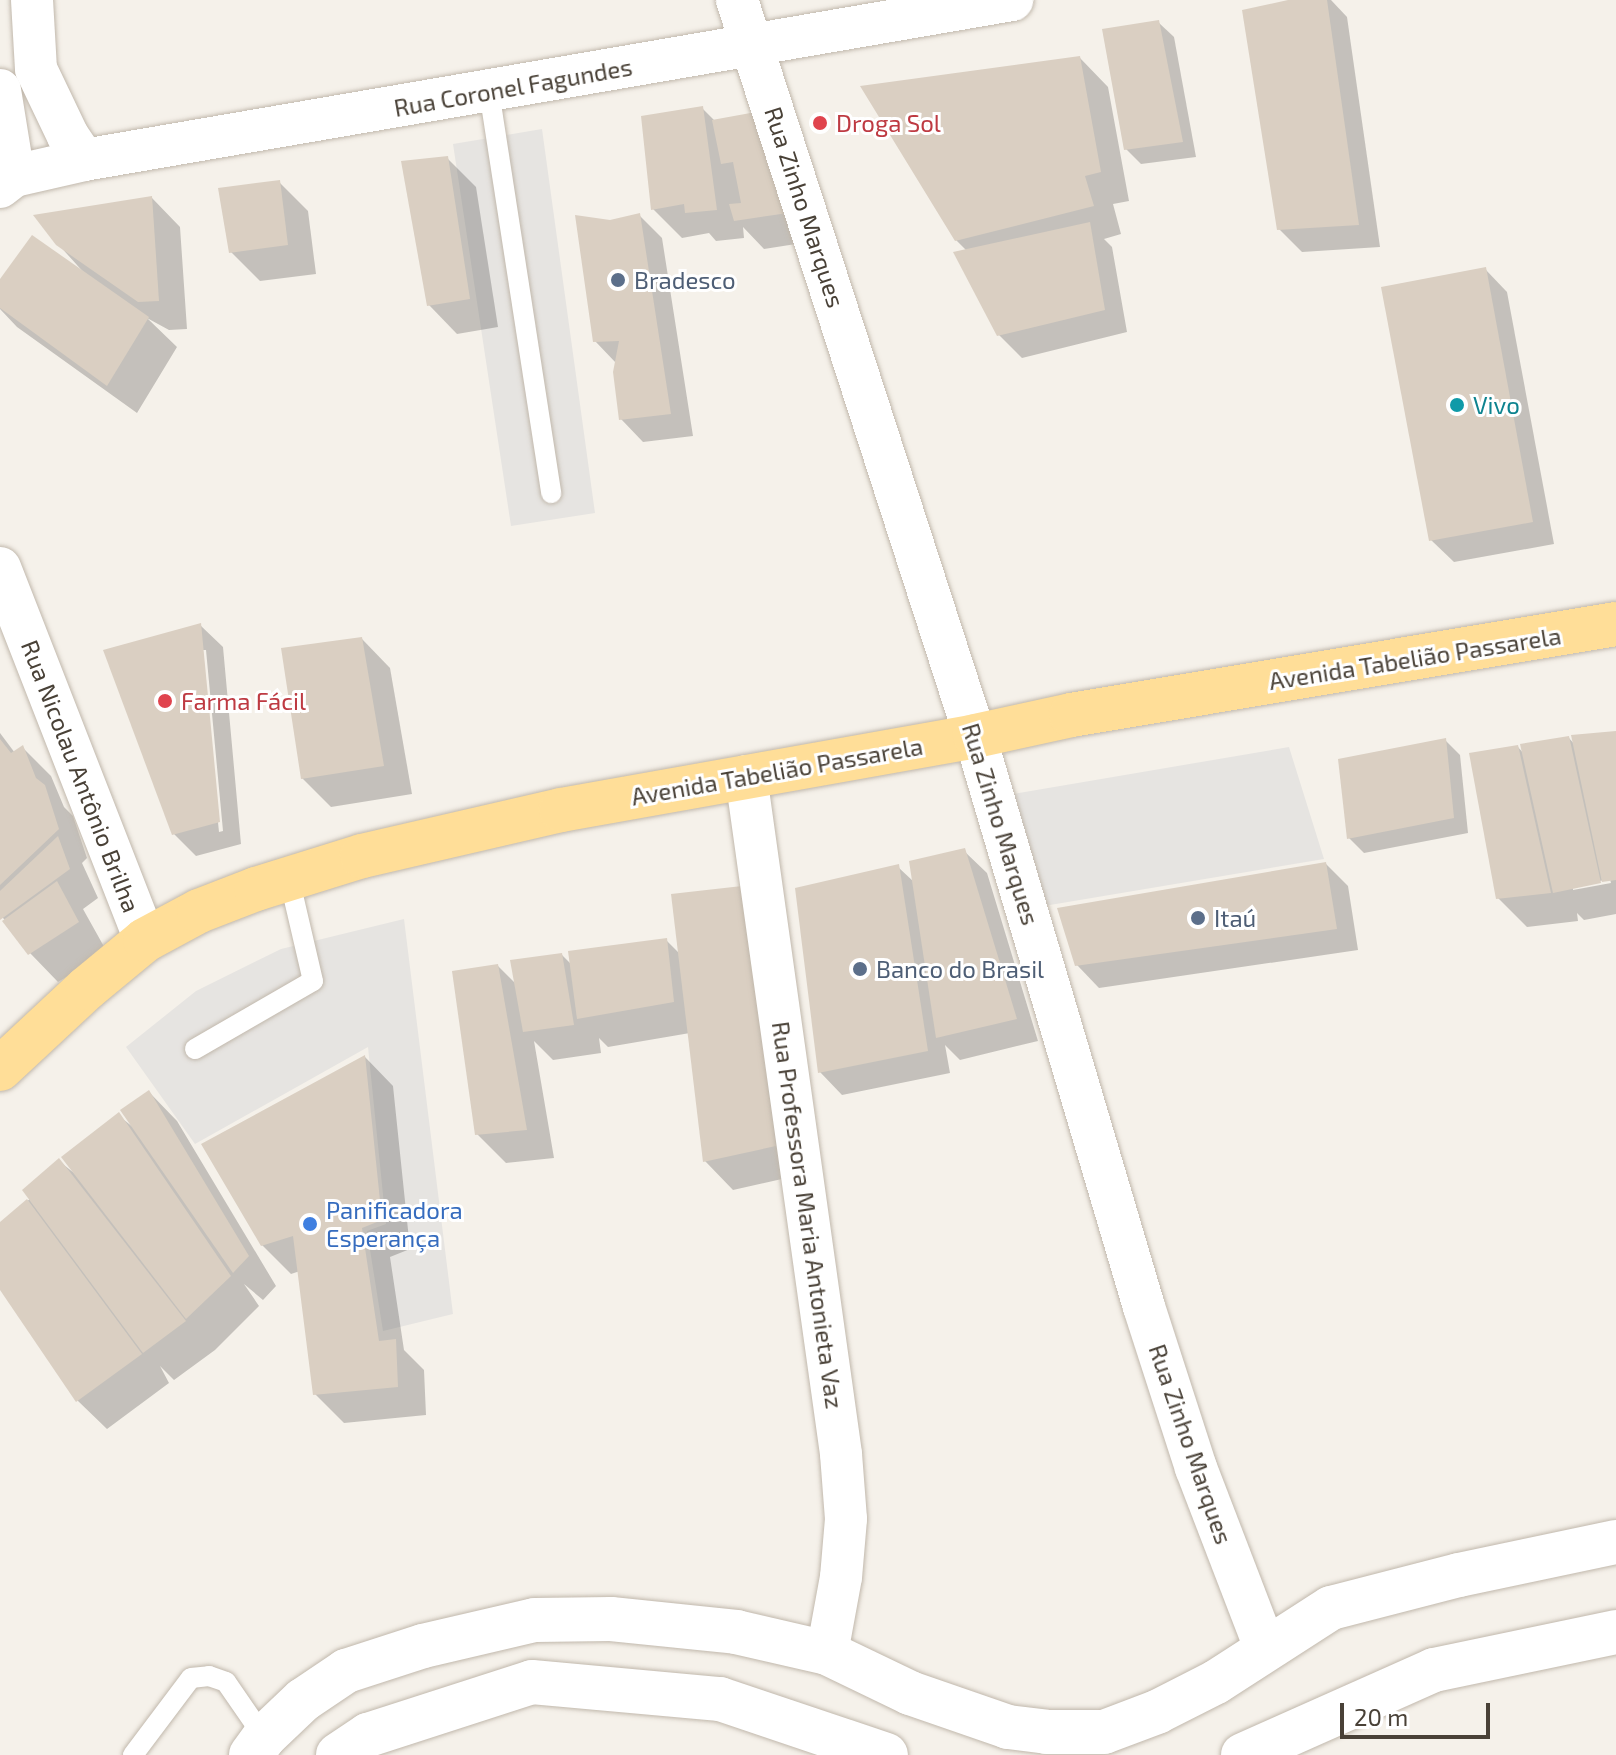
<!DOCTYPE html>
<meta charset="utf-8">
<style>
body{margin:0}
#map{position:relative;width:1616px;height:1755px;overflow:hidden;background:#f5f1ea;font-family:"Exo 2",sans-serif}
div>[style]{position:absolute}
.parking>*{inset:0;background:#e6e4e1}
.shadow>*{inset:0;background:#0003}
.building>*{inset:0;background:#dacfc2}
.roads{filter:drop-shadow(0 0 2px #c1b8ac) drop-shadow(0 0 2px #c1b8ac)}
.service>*{height:20px;margin:-10px;padding:0 10px;transform-origin:10px;border-radius:10px;background:#fff}
.minor>*{height:42px;margin:-21px;padding:0 21px;transform-origin:21px;border-radius:21px;background:#fff}
.tertiary>*{height:44px;margin:-22px;padding:0 22px;transform-origin:22px;border-radius:22px;background:#fff}
.primary>*{height:44px;margin:-22px;padding:0 22px;transform-origin:22px;border-radius:22px;background:#ffde98}
.dots>*{width:22px;height:22px;translate:-50% -50%;box-sizing:border-box;border:4px solid #fff;border-radius:50%}
span{translate:-50% -50%;white-space:nowrap;text-align:center;line-height:1.15;-webkit-text-stroke:6px #fff;paint-order:stroke}
.street-label{font-size:24px;color:#494137}
.health-label{font-size:24px;color:#be3a42}
.left{translate:0 -50%;text-align:left}
.service-label{font-size:24px;color:#4e5e75}
.culture-label{font-size:24px;color:#0d838f}
.shop-label{font-size:24px;color:#366cbe}
.scale{position:absolute;left:1340px;top:1703px;width:150px;height:36px;box-sizing:border-box;border:4px solid #494137;border-top:0;padding-left:10px;font-size:24px;line-height:28px;white-space:nowrap;color:#494137;-webkit-text-stroke:6px #fff;paint-order:stroke}
</style>
<div id="map">
<div class="parking">
<i style="clip-path:polygon(542px 129px,595px 513px,511px 526px,453px 144px)"></i>
<i style="clip-path:polygon(1289px 747px,1324px 859px,1038px 907px,1002px 796px)"></i>
<i style="clip-path:polygon(404px 919px,453px 1314px,383px 1331px,367px 1231px,386px 1224px,368px 1047px,195px 1144px,126px 1047px,196px 991px,281px 949px)"></i>
</div>
<div class="shadow">
<i style="clip-path:polygon(1298px 0,1331px 0,1347px 17px,1380px 247px,1302px 252px,1279px 229px)"></i>
<i style="clip-path:polygon(1158px 22px,1174px 37px,1196px 157px,1141px 164px,1126px 149px)"></i>
<i style="clip-path:polygon(1080px 58px,1108px 87px,1129px 201px,1113px 204px,1121px 234px,1104px 239px,1112px 247px,1127px 332px,1022px 358px,999px 335px,967px 251px,956px 240px)"></i>
<i style="clip-path:polygon(702px 108px,716px 122px,815px 241px,764px 249px,743px 227px,744px 238px,716px 241px,709px 233px,682px 238px,653px 209px)"></i>
<i style="clip-path:polygon(447px 158px,476px 187px,498px 327px,457px 334px,429px 305px)"></i>
<i style="clip-path:polygon(279px 182px,308px 211px,316px 274px,260px 281px,231px 252px)"></i>
<i style="clip-path:polygon(152px 198px,180px 227px,187px 329px,169px 330px,147px 318px,177px 347px,137px 413px,17px 327px,0 309px,0 282px,86px 275px,58px 244px)"></i>
<i style="clip-path:polygon(640px 216px,662px 238px,693px 436px,643px 442px,621px 419px,616px 363px,595px 341px,610px 222px)"></i>
<i style="clip-path:polygon(1485px 269px,1507px 292px,1554px 544px,1454px 562px,1431px 540px)"></i>
<i style="clip-path:polygon(evenodd,200px 625px,223px 647px,241px 844px,196px 856px,174px 834px,200px 625px,201px 650px,206px 650px,223px 831px,219px 832px,201px 650px)"></i>
<i style="clip-path:polygon(362px 639px,390px 668px,412px 794px,331px 807px,302px 778px)"></i>
<i style="clip-path:polygon(0 733px,15px 753px,23px 748px,51px 776px,64px 807px,73px 816px,87px 858px,82px 863px,98px 898px,83px 909px,107px 952px,58px 982px,30px 953px,0 914px)"></i>
<i style="clip-path:polygon(evenodd,1616px 733px,1616px 914px,1584px 920px,1577px 913px,1578px 921px,1527px 927px,1498px 898px,1518px 747px,1524px 754px,1569px 738px,1575px 745px,1616px 733px,1610px 879px,1611px 883px,1573px 890px,1573px 886px,1610px 879px)"></i>
<i style="clip-path:polygon(1445px 740px,1460px 755px,1468px 833px,1364px 853px,1349px 838px)"></i>
<i style="clip-path:polygon(964px 851px,987px 873px,1038px 1041px,960px 1060px,945px 1045px,950px 1073px,842px 1095px,820px 1072px,898px 867px,914px 882px)"></i>
<i style="clip-path:polygon(1326px 864px,1348px 886px,1358px 950px,1099px 988px,1077px 965px)"></i>
<i style="clip-path:polygon(741px 888px,804px 1174px,733px 1190px,705px 1161px,690px 1033px,608px 1047px,599px 1038px,601px 1053px,553px 1060px,534px 1041px,554px 1158px,506px 1163px,477px 1134px,498px 966px,516px 984px,562px 955px,572px 965px,666px 940px,680px 954px)"></i>
<i style="clip-path:polygon(365px 1057px,393px 1086px,410px 1249px,390px 1257px,404px 1350px,424px 1370px,426px 1415px,344px 1423px,315px 1394px,300px 1271px,291px 1274px,262px 1245px)"></i>
<i style="clip-path:polygon(149px 1092px,177px 1121px,276px 1286px,263px 1300px,244px 1284px,259px 1306px,215px 1350px,174px 1380px,160px 1366px,169px 1383px,107px 1429px,78px 1401px,0 1286px,0 1224px,31px 1198px,59px 1161px,79px 1177px,118px 1115px,134px 1128px)"></i>
</div>
<div class="building">
<i style="clip-path:polygon(1288px 0,1327px 0,1359px 225px,1277px 230px,1242px 10px)"></i>
<i style="clip-path:polygon(1159px 20px,1183px 142px,1124px 150px,1102px 29px)"></i>
<i style="clip-path:polygon(1080px 56px,1101px 172px,1085px 176px,1094px 206px,955px 241px,860px 86px)"></i>
<i style="clip-path:polygon(703px 106px,717px 210px,685px 213px,684px 204px,651px 210px,641px 116px)"></i>
<i style="clip-path:polygon(756px 112px,788px 213px,734px 221px,729px 204px,741px 203px,733px 162px,721px 164px,712px 120px)"></i>
<i style="clip-path:polygon(448px 156px,470px 299px,427px 306px,401px 161px)"></i>
<i style="clip-path:polygon(280px 180px,288px 245px,229px 253px,218px 188px)"></i>
<i style="clip-path:polygon(152px 196px,159px 301px,138px 302px,56px 245px,33px 215px)"></i>
<i style="clip-path:polygon(640px 213px,671px 414px,619px 420px,613px 372px,619px 341px,593px 342px,575px 215px,610px 220px)"></i>
<i style="clip-path:polygon(1090px 222px,1105px 310px,997px 336px,953px 252px)"></i>
<i style="clip-path:polygon(32px 235px,149px 317px,107px 386px,0 308px,0 279px)"></i>
<i style="clip-path:polygon(1486px 267px,1533px 522px,1429px 541px,1381px 287px)"></i>
<i style="clip-path:polygon(201px 623px,220px 822px,172px 835px,103px 650px)"></i>
<i style="clip-path:polygon(362px 637px,384px 766px,301px 779px,281px 648px)"></i>
<i style="clip-path:polygon(1616px 731px,1616px 880px,1602px 882px,1571px 735px)"></i>
<i style="clip-path:polygon(1569px 736px,1601px 883px,1553px 893px,1520px 744px)"></i>
<i style="clip-path:polygon(1446px 738px,1454px 818px,1347px 839px,1338px 759px)"></i>
<i style="clip-path:polygon(0 739px,11px 753px,23px 745px,36px 778px,45px 785px,59px 829px,0 885px)"></i>
<i style="clip-path:polygon(1518px 745px,1551px 893px,1496px 899px,1469px 753px)"></i>
<i style="clip-path:polygon(58px 836px,70px 869px,0 920px,0 891px)"></i>
<i style="clip-path:polygon(965px 848px,1017px 1019px,936px 1038px,909px 861px)"></i>
<i style="clip-path:polygon(1326px 862px,1337px 929px,1075px 966px,1057px 908px)"></i>
<i style="clip-path:polygon(899px 864px,928px 1051px,818px 1073px,795px 888px)"></i>
<i style="clip-path:polygon(57px 881px,79px 922px,28px 955px,2px 921px)"></i>
<i style="clip-path:polygon(742px 886px,776px 1146px,703px 1162px,671px 894px)"></i>
<i style="clip-path:polygon(667px 938px,674px 1002px,577px 1019px,568px 951px)"></i>
<i style="clip-path:polygon(562px 953px,574px 1025px,523px 1032px,510px 960px)"></i>
<i style="clip-path:polygon(498px 964px,527px 1130px,475px 1135px,452px 971px)"></i>
<i style="clip-path:polygon(365px 1055px,382px 1220px,362px 1228px,379px 1341px,396px 1339px,398px 1387px,313px 1395px,293px 1236px,261px 1246px,201px 1144px)"></i>
<i style="clip-path:polygon(149px 1090px,249px 1256px,233px 1273px,120px 1110px)"></i>
<i style="clip-path:polygon(119px 1112px,231px 1276px,186px 1319px,61px 1157px)"></i>
<i style="clip-path:polygon(59px 1158px,186px 1321px,143px 1353px,22px 1190px)"></i>
<i style="clip-path:polygon(27px 1199px,142px 1354px,76px 1402px,0 1290px,0 1222px)"></i>
</div>
<div class="roads">
<div class="service">
<i style="left:489px;top:91px;width:407px;rotate:81.2deg"></i>
<i style="left:195px;top:1049px;width:136px;rotate:-30deg"></i>
<i style="left:313px;top:981px;width:106px;rotate:-103.1deg"></i>
<i style="left:133px;top:1755px;width:96px;rotate:-53deg"></i>
<i style="left:191px;top:1678px;width:18px;rotate:-6deg"></i>
<i style="left:209px;top:1676px;width:18px;rotate:19deg"></i>
<i style="left:226px;top:1682px;width:67px;rotate:55.4deg"></i>
</div>
<div class="minor">
<i style="left:32px;top:0;width:69px;rotate:86.7deg"></i>
<i style="left:36px;top:69px;width:74px;rotate:64.5deg"></i>
<i style="left:68px;top:136px;width:29px;rotate:56deg"></i>
<i style="left:737px;top:0;width:774px;rotate:72.08deg"></i>
<i style="left:975px;top:736px;width:595px;rotate:73.51deg"></i>
<i style="left:1144px;top:1307px;width:169px;rotate:72.1deg"></i>
<i style="left:1196px;top:1468px;width:193px;rotate:69deg"></i>
<i style="left:0;top:90px;width:87px;rotate:80.8deg"></i>
<i style="left:0;top:187px;width:18px;rotate:-38deg"></i>
<i style="left:14px;top:176px;width:72px;rotate:-12.9deg"></i>
<i style="left:84px;top:160px;width:942px;rotate:-9.78deg"></i>
<i style="left:0;top:568px;width:399px;rotate:68.7deg"></i>
<i style="left:746px;top:776px;width:685px;rotate:82.02deg"></i>
<i style="left:841px;top:1454px;width:65px;rotate:85.6deg"></i>
<i style="left:846px;top:1519px;width:58px;rotate:94.9deg"></i>
<i style="left:841px;top:1577px;width:77px;rotate:100.4deg"></i>
</div>
<div class="tertiary">
<i style="left:251px;top:1755px;width:22px;rotate:-54deg"></i>
<i style="left:264px;top:1737px;width:54px;rotate:-43.5deg"></i>
<i style="left:303px;top:1700px;width:52px;rotate:-34deg"></i>
<i style="left:346px;top:1671px;width:81px;rotate:-18deg"></i>
<i style="left:423px;top:1646px;width:115px;rotate:-13.1deg"></i>
<i style="left:535px;top:1620px;width:76px;rotate:-0.8deg"></i>
<i style="left:611px;top:1619px;width:126px;rotate:5.9deg"></i>
<i style="left:736px;top:1632px;width:93px;rotate:13deg"></i>
<i style="left:827px;top:1653px;width:92px;rotate:25.7deg"></i>
<i style="left:910px;top:1693px;width:104px;rotate:19.1deg"></i>
<i style="left:1008px;top:1727px;width:38px;rotate:7deg"></i>
<i style="left:1046px;top:1732px;width:58px"></i>
<i style="left:1104px;top:1732px;width:57px;rotate:-20.7deg"></i>
<i style="left:1157px;top:1712px;width:66px;rotate:-27deg"></i>
<i style="left:1216px;top:1682px;width:137px;rotate:-32.8deg"></i>
<i style="left:1331px;top:1608px;width:132px;rotate:-14.5deg"></i>
<i style="left:1459px;top:1575px;width:160px;rotate:-11.9deg"></i>
<i style="left:338px;top:1755px;width:36px;rotate:-34deg"></i>
<i style="left:368px;top:1735px;width:172px;rotate:-17.9deg"></i>
<i style="left:532px;top:1682px;width:189px;rotate:5.2deg"></i>
<i style="left:720px;top:1699px;width:175px;rotate:18.6deg"></i>
<i style="left:1243px;top:1755px;width:209px;rotate:-24deg"></i>
<i style="left:1434px;top:1670px;width:186px;rotate:-11.8deg"></i>
</div>
<div class="primary">
<i style="left:0;top:1069px;width:119px;rotate:-43deg"></i>
<i style="left:87px;top:988px;width:75px;rotate:-39.6deg"></i>
<i style="left:145px;top:940px;width:61px;rotate:-28.2deg"></i>
<i style="left:199px;top:911px;width:61px;rotate:-21.1deg"></i>
<i style="left:256px;top:889px;width:111px;rotate:-17.3deg"></i>
<i style="left:362px;top:856px;width:204px;rotate:-13deg"></i>
<i style="left:561px;top:810px;width:421px;rotate:-10.1deg"></i>
<i style="left:975px;top:736px;width:98px;rotate:-12.3deg"></i>
<i style="left:1071px;top:715px;width:553px;rotate:-9.48deg"></i>
</div>
</div>
<div class="dots">
<i style="left:820px;top:123px;background:#e0444e"></i>
<i style="left:618px;top:280px;background:#5c6f8a"></i>
<i style="left:1457px;top:405px;background:#0f9aa8"></i>
<i style="left:165px;top:701px;background:#e0444e"></i>
<i style="left:1198px;top:918px;background:#5c6f8a"></i>
<i style="left:860px;top:969px;background:#5c6f8a"></i>
<i style="left:310px;top:1224px;background:#3f7fe0"></i>
</div>
<div class="street-label">
<span style="left:513px;top:87px;rotate:-10deg">Rua Coronel Fagundes</span>
<span style="left:805px;top:207px;rotate:72deg">Rua Zinho Marques</span>
<span style="left:1415px;top:658px;rotate:-9deg">Avenida Tabelião Passarela</span>
<span style="left:777px;top:771px;rotate:-10deg">Avenida Tabelião Passarela</span>
<span style="left:81px;top:776px;rotate:69deg">Rua Nicolau Antônio Brilha</span>
<span style="left:1001px;top:824px;rotate:73deg">Rua Zinho Marques</span>
<span style="left:808px;top:1215px;rotate:82deg">Rua Professora Maria Antonieta Vaz</span>
<span style="left:1191px;top:1444px;rotate:71deg">Rua Zinho Marques</span>
</div>
<div class="health-label">
<span class="left" style="left:836px;top:123px">Droga Sol</span>
<span class="left" style="left:181px;top:701px">Farma Fácil</span>
</div>
<div class="service-label">
<span class="left" style="left:634px;top:280px">Bradesco</span>
<span class="left" style="left:1214px;top:918px">Itaú</span>
<span class="left" style="left:876px;top:969px">Banco do Brasil</span>
</div>
<div class="culture-label">
<span class="left" style="left:1473px;top:405px">Vivo</span>
</div>
<div class="shop-label">
<span class="left" style="left:326px;top:1224px">Panificadora<br>Esperança</span>
</div>
<div class="scale">20 m</div>
</div>
